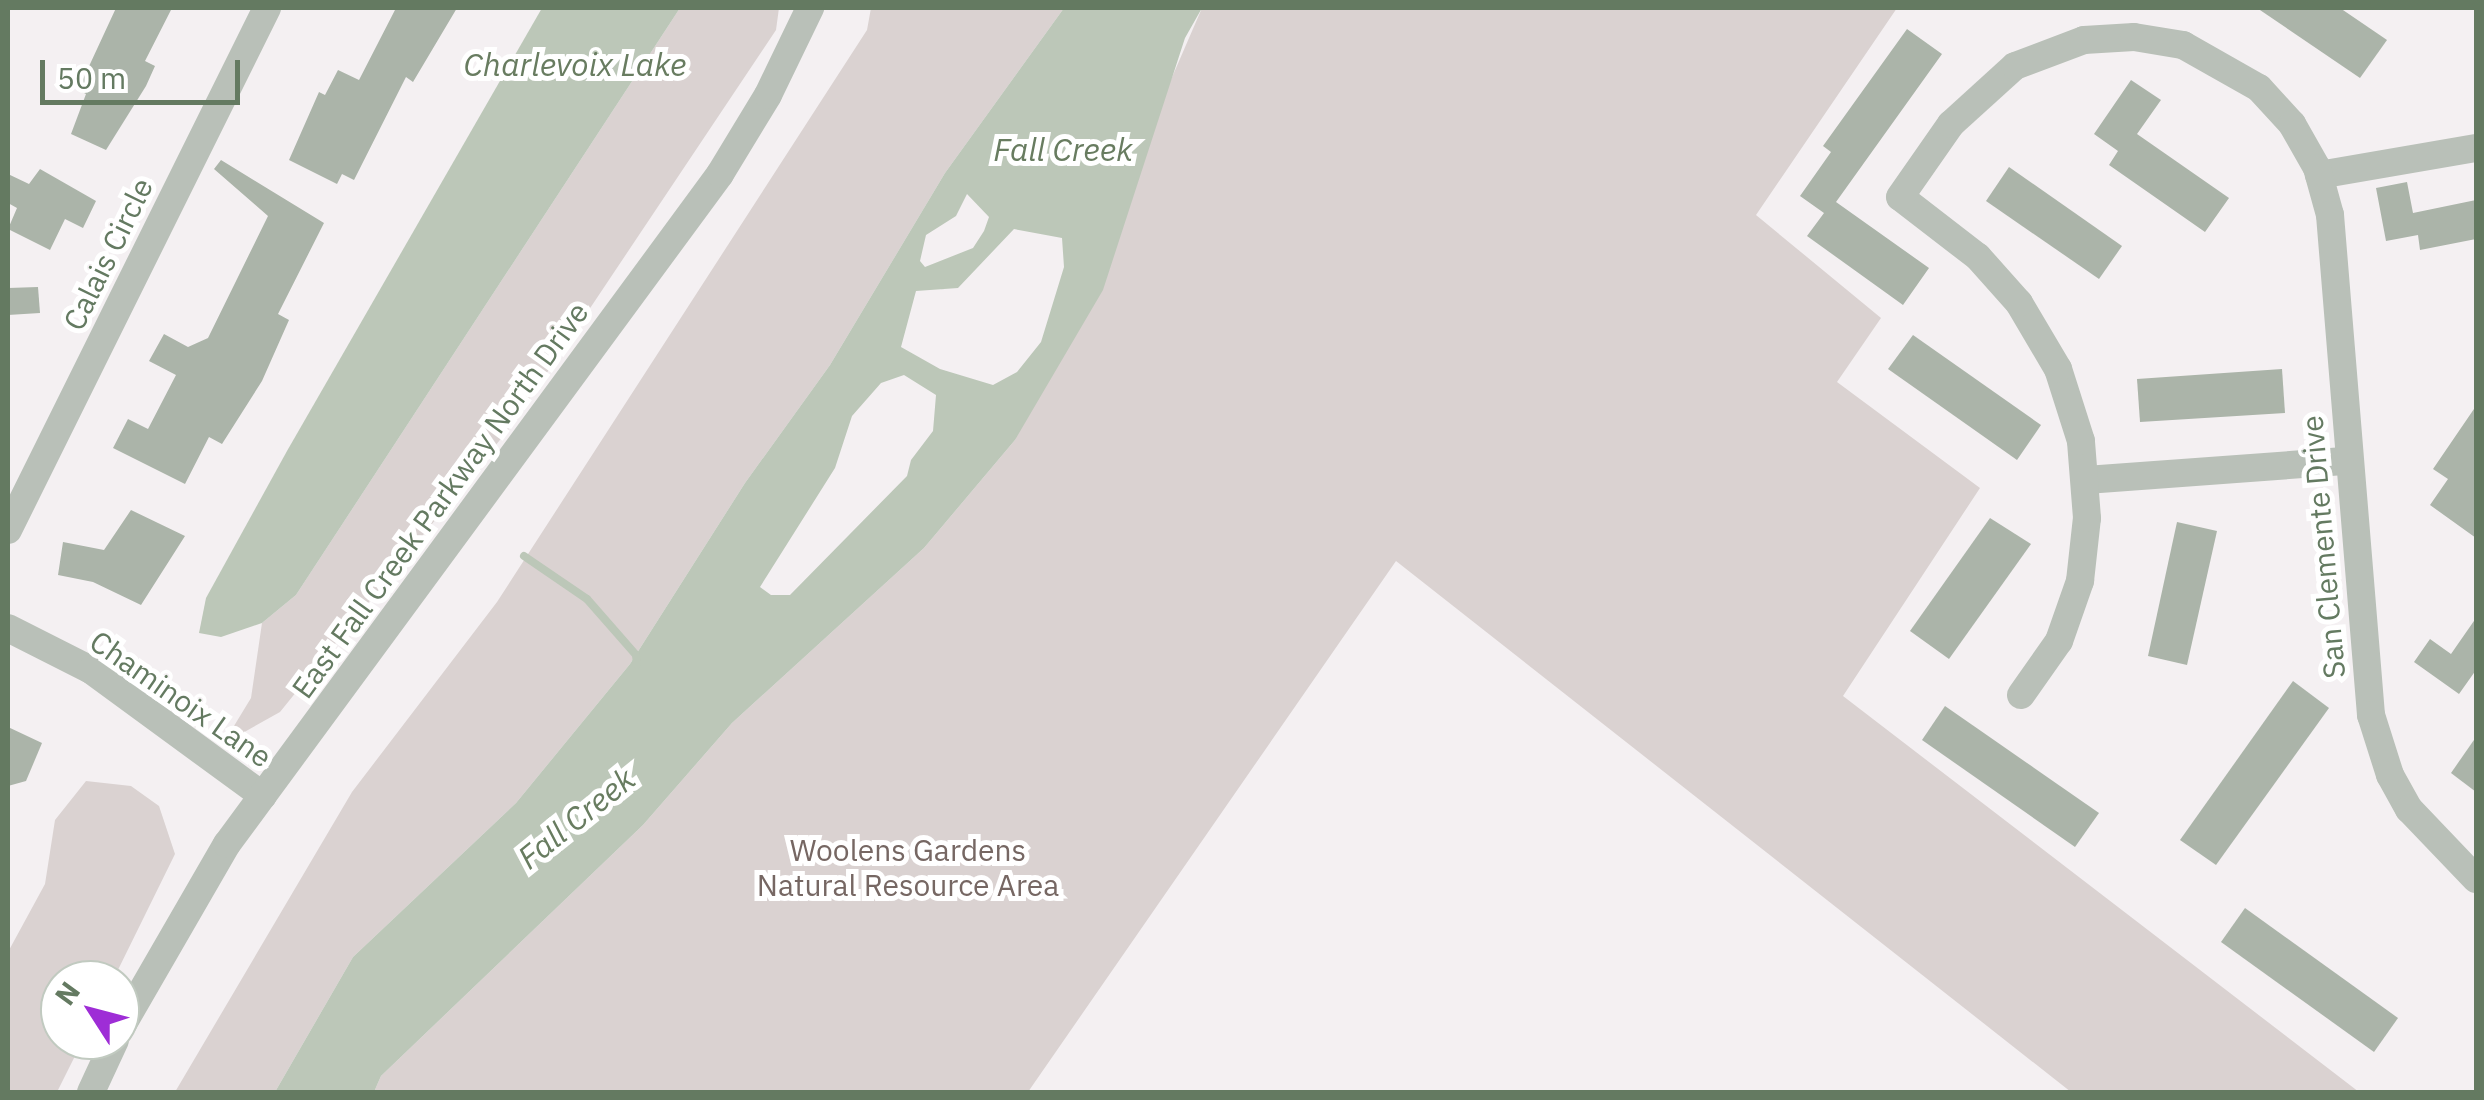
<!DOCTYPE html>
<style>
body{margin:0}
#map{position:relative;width:2484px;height:1100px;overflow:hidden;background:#f4f0f2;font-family:"IBM Plex Sans",sans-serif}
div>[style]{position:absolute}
.green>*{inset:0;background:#dad2d1}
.water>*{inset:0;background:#bcc7b8}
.stream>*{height:8px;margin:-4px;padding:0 4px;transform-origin:4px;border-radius:4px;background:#bcc7b8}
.building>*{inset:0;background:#abb4a9}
.street>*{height:28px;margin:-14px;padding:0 14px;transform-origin:14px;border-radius:14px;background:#b9c0b8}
span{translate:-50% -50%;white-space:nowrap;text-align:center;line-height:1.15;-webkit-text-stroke:10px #fff;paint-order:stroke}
.street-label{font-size:30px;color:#647a61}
.park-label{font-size:30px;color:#766763}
.water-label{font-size:32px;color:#687c60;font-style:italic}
.frame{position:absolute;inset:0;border:10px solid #647a61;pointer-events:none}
.north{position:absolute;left:40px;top:960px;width:100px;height:100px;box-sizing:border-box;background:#fff;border:2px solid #c1cac0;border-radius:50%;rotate:306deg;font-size:28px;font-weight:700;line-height:40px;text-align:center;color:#647a61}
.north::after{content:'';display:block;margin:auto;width:35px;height:45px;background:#9e2dd6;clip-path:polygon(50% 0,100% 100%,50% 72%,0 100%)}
.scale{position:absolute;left:40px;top:60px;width:200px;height:45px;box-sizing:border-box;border:5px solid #647a61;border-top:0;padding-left:12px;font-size:30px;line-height:35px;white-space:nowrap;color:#647a61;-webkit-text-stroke:8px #fff;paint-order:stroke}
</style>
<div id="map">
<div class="green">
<i style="clip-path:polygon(680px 8px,779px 8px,776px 30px,512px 425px,280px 712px,223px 744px,251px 698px,262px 623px,296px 595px)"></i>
<i style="clip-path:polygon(871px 8px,1064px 8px,945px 173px,830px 365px,745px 483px,630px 664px,516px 803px,353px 957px,275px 1092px,175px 1092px,352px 792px,497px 602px,867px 30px)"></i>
<i style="clip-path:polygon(1202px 8px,1897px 8px,1756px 215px,1881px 318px,1837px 382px,1980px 488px,1843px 696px,2359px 1092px,2071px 1092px,1396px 561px,1028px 1092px,374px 1092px,381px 1076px,643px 825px,732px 723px,924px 548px,1015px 440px)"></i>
<i style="clip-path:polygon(86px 781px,131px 786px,159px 806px,175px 854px,113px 980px,60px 980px,60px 1040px,83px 1040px,57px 1092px,8px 1092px,8px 952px,45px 884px,55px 820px)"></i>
</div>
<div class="water">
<i style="clip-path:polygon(542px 8px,680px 8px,296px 595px,262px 623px,221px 637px,199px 633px,206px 598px,287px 451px)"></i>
<i style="clip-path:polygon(evenodd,1064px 8px,1202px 8px,1185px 38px,1103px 290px,1015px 440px,924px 548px,732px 723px,643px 825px,381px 1076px,374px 1092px,275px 1092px,353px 957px,516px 803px,630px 664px,745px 483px,830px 365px,945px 173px,1064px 8px,967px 194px,989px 217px,984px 231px,973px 248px,925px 267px,920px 261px,926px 235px,956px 216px,967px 194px,1064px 8px,1014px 229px,1062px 238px,1064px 267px,1041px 342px,1017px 372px,993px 385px,940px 369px,901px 347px,916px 291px,958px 288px,1014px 229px,1064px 8px,904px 375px,936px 395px,933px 431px,911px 460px,907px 476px,790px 595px,771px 595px,760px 587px,835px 468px,852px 416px,881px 383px,904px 375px)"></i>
</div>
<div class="stream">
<i style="left:524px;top:556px;width:76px;rotate:34.3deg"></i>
<i style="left:587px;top:599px;width:74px;rotate:48.8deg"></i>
<i style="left:636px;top:655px;width:10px;rotate:84deg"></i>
</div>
<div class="building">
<i style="clip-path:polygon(116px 8px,172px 8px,145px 61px,155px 66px,146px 86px,106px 150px,71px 134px,86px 94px,78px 90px)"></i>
<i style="clip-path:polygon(396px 8px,457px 8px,413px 82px,406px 77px,354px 180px,342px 174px,337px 184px,289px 160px,319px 92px,325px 95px,338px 70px,359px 80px)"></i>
<i style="clip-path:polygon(2257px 8px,2340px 8px,2387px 40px,2360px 78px)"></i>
<i style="clip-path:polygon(1907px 29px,1942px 54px,1836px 202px,1929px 268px,1903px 305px,1807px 236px,1824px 213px,1800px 196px,1831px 152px,1823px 146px)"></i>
<i style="clip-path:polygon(2131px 80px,2161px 100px,2137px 134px,2229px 198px,2205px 232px,2109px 165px,2118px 151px,2094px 134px)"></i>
<i style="clip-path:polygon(221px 160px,324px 223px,278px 314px,289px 320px,262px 381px,222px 444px,209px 437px,185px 484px,113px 448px,128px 419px,148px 429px,176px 375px,149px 361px,164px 334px,188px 347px,208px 338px,268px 216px,214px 169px)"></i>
<i style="clip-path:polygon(2009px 167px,2122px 246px,2099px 279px,1986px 201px)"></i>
<i style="clip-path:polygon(40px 169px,96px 201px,83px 228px,65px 219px,50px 250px,8px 229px,17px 208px,8px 203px,8px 174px,29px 184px)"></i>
<i style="clip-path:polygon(2407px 182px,2413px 213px,2476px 200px,2476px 239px,2420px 250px,2418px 235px,2386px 241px,2376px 188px)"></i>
<i style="clip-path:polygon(38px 287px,40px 313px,8px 315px,8px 288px)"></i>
<i style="clip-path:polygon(1913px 335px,2041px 425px,2017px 460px,1888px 369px)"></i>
<i style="clip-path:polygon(2282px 369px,2285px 413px,2140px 422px,2137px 379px)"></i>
<i style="clip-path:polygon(2476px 406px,2476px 538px,2430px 505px,2448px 479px,2433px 469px)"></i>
<i style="clip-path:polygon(131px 510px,185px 536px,141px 605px,93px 582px,58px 575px,63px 542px,104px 550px)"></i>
<i style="clip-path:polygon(1990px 518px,2031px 544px,1949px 659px,1910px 631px)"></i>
<i style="clip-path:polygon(2177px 522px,2217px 531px,2187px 665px,2148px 656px)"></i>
<i style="clip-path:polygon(2476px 618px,2476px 670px,2459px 694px,2414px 662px,2430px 639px,2451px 654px)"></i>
<i style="clip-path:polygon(2293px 681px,2329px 708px,2216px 865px,2180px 840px)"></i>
<i style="clip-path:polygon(1945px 706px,2099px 813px,2075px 847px,1922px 740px)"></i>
<i style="clip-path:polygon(8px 727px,42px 743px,26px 781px,8px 786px)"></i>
<i style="clip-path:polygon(2476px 737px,2476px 792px,2451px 773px)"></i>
<i style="clip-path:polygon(2245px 908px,2398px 1018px,2374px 1052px,2221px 942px)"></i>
</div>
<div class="street">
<i style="left:2319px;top:175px;width:159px;rotate:-9.8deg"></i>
<i style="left:2086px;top:480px;width:262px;rotate:-4.2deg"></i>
<i style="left:8px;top:530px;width:583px;rotate:-63.61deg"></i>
<i style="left:8px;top:628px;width:93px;rotate:26.8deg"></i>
<i style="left:91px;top:670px;width:213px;rotate:36.2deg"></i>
<i style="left:2021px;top:695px;width:66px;rotate:-54.9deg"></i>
<i style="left:2059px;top:641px;width:64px;rotate:-70.7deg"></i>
<i style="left:2080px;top:581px;width:63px;rotate:-83.7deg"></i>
<i style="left:2087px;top:518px;width:77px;rotate:-94.5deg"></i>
<i style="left:2081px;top:441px;width:76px;rotate:-107.7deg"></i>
<i style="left:2058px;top:369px;width:77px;rotate:-120.6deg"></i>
<i style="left:2019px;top:303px;width:62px;rotate:-131.7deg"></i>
<i style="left:1978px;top:257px;width:98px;rotate:-142.4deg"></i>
<i style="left:1900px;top:197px;width:89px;rotate:-55.1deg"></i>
<i style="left:1951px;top:124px;width:86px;rotate:-42.2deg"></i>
<i style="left:2015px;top:66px;width:74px;rotate:-20.6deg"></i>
<i style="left:2084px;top:40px;width:50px;rotate:-3.4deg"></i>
<i style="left:2134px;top:37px;width:50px;rotate:9.3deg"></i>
<i style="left:2183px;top:45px;width:87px;rotate:29.5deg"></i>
<i style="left:2259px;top:88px;width:49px;rotate:47.5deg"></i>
<i style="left:2292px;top:124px;width:51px;rotate:60.4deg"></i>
<i style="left:2317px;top:168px;width:49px;rotate:74.5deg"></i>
<i style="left:2330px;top:215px;width:502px;rotate:85.31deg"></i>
<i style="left:2371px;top:715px;width:63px;rotate:72.4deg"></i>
<i style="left:2390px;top:775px;width:39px;rotate:61deg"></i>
<i style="left:2409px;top:809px;width:97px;rotate:46.3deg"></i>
<i style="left:120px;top:1029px;width:214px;rotate:-60deg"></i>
<i style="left:227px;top:844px;width:832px;rotate:-53.65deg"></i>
<i style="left:720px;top:174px;width:92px;rotate:-58.7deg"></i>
<i style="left:768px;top:95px;width:97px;rotate:-64.2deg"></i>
<i style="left:91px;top:1092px;width:57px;rotate:-65.2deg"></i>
</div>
<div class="street-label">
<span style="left:108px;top:254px;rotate:-64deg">Calais Circle</span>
<span style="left:440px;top:500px;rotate:-54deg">East Fall Creek Parkway North Drive</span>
<span style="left:2323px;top:547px;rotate:-95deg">San Clemente Drive</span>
<span style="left:181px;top:699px;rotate:35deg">Chaminoix Lane</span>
</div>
<div class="park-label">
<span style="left:908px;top:867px">Woolens Gardens<br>Natural Resource Area</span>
</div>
<div class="water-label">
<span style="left:575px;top:64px">Charlevoix Lake</span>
<span style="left:1063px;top:149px">Fall Creek</span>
<span style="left:576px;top:818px;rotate:-39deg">Fall Creek</span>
</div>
<div class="frame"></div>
<div class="north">N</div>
<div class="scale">50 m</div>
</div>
